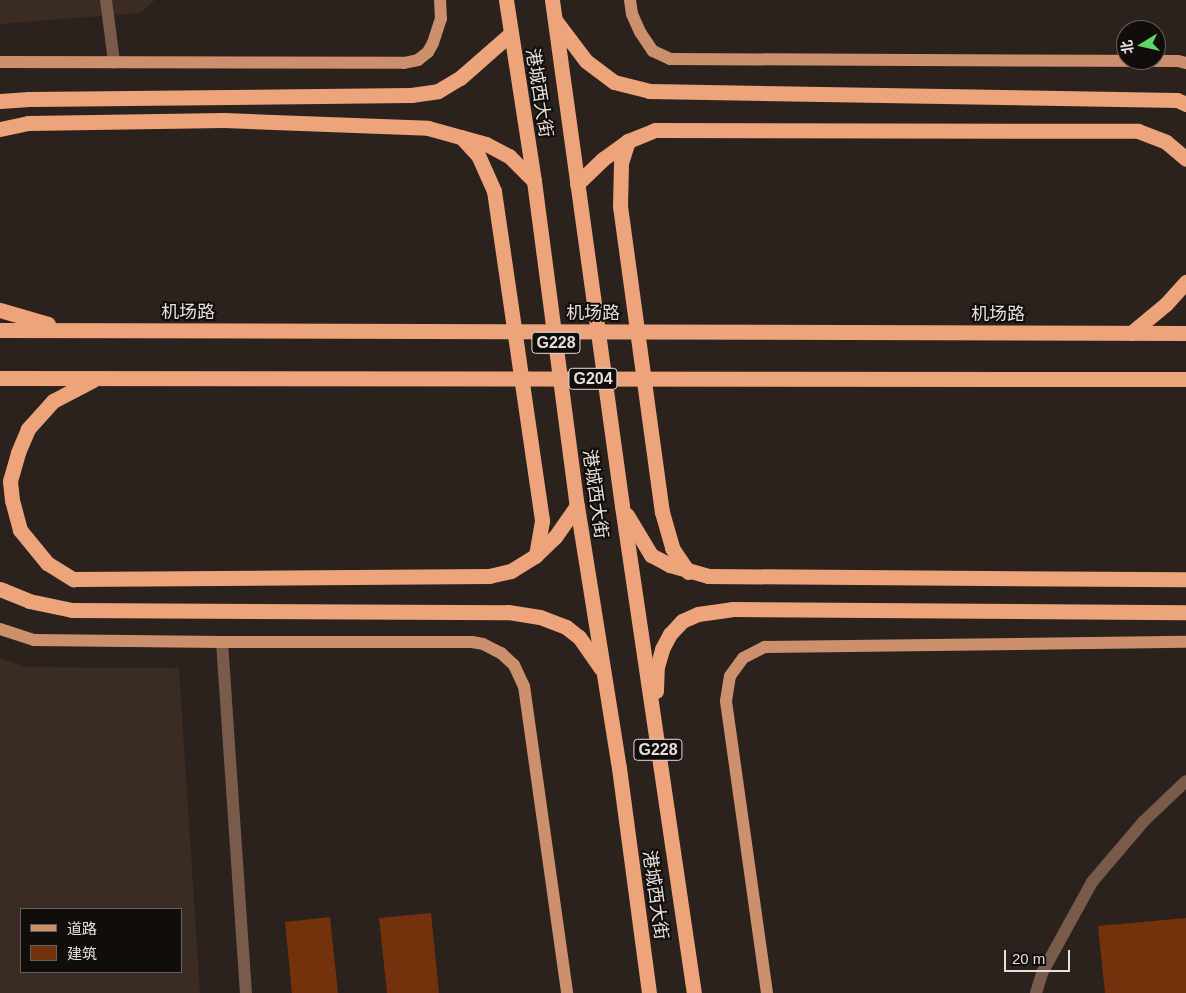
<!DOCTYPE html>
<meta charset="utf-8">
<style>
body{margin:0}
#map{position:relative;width:1186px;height:993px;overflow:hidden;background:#2c221d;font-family:Arial,"Noto Sans SC",sans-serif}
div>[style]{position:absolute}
.built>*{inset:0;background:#3a2b23}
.building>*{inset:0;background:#73320b}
.street>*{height:12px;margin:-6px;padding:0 6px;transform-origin:6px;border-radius:6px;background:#785b4a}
.primary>*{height:12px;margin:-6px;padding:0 6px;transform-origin:6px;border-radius:6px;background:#cc906c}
.highway>*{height:15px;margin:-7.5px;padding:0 7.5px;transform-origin:7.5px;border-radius:7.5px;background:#eda47a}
span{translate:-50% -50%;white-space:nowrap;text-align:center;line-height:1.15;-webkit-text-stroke:4px #110d0b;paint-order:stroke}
.shield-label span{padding:1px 4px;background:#110d0b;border:1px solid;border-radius:4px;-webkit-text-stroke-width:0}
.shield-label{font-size:16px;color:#e6dfdc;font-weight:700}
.street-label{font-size:18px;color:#e6dfdc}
.legend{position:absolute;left:20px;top:908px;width:162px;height:65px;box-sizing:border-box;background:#110d0b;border:1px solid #66615f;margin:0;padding:6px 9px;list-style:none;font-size:15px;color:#e6dfdc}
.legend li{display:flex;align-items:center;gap:10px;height:25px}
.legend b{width:25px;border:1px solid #66615f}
.north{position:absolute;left:1116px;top:20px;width:50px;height:50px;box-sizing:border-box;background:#110d0b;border:1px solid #66615f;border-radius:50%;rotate:261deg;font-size:14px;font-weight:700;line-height:20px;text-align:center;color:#e6dfdc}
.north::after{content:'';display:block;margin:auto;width:18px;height:22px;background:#60d56b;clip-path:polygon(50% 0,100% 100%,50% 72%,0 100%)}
.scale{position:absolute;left:1004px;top:950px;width:66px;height:22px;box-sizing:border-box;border:2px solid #e6dfdc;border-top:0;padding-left:6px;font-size:15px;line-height:18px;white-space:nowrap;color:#e6dfdc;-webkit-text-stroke:4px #110d0b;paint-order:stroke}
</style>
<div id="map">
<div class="built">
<i style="clip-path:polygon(0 0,155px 0,140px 13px,0 24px)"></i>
<i style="clip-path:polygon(evenodd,0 658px,27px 667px,179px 668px,200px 993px,0 993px,0 658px,21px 909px,181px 909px,181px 972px,21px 972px,21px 909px)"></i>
</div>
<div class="building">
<i style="clip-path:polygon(431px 913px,439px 993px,387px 993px,379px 918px)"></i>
<i style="clip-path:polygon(330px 917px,338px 993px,292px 993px,285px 922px)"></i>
<i style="clip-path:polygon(1186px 918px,1186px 993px,1105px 993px,1098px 926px)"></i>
</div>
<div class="street">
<i style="left:106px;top:0;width:63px;rotate:82.6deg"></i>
<i style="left:222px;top:642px;width:352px;rotate:86.1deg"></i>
<i style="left:1036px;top:993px;width:21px;rotate:-73deg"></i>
<i style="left:1042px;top:973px;width:104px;rotate:-61.2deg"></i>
<i style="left:1092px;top:882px;width:79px;rotate:-49.6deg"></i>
<i style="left:1143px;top:822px;width:59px;rotate:-43.6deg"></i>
</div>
<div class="primary">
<i style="left:630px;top:0;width:14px;rotate:82deg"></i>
<i style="left:632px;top:14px;width:20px;rotate:66deg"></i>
<i style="left:640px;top:32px;width:23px;rotate:56deg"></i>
<i style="left:653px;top:51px;width:19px;rotate:25deg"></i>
<i style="left:670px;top:59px;width:508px;rotate:0.23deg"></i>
<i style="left:1178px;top:61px;width:8px;rotate:14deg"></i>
<i style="left:0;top:62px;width:404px;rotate:0.1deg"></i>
<i style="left:404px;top:63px;width:14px;rotate:-12deg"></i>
<i style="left:418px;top:60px;width:13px;rotate:-39deg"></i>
<i style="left:428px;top:52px;width:10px;rotate:-61deg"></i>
<i style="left:433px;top:43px;width:25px;rotate:-72deg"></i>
<i style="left:441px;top:19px;width:19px;rotate:-93deg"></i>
<i style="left:0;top:629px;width:36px;rotate:18deg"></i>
<i style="left:34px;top:640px;width:188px;rotate:0.6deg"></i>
<i style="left:222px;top:642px;width:250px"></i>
<i style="left:472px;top:642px;width:11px;rotate:10deg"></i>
<i style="left:483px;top:644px;width:20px;rotate:27deg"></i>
<i style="left:501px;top:653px;width:18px;rotate:43deg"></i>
<i style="left:514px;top:665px;width:23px;rotate:65deg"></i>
<i style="left:524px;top:686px;width:310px;rotate:82deg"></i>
<i style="left:767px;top:993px;width:295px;rotate:-98deg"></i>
<i style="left:726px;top:701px;width:25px;rotate:-81deg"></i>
<i style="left:730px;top:676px;width:22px;rotate:-54deg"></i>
<i style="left:743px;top:658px;width:25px;rotate:-27deg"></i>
<i style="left:765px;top:647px;width:421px;rotate:-0.7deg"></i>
</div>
<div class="highway">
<i style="left:506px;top:0;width:183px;rotate:81.2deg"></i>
<i style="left:534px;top:181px;width:328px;rotate:82.5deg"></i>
<i style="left:577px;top:506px;width:265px;rotate:80.9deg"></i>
<i style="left:619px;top:768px;width:227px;rotate:82.4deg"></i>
<i style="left:552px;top:0;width:511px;rotate:82.12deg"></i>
<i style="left:622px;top:506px;width:492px;rotate:81.6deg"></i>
<i style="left:555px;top:20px;width:51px;rotate:52.9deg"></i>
<i style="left:586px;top:61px;width:35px;rotate:37deg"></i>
<i style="left:614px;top:82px;width:36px;rotate:14deg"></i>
<i style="left:649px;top:91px;width:528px;rotate:0.98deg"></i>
<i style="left:1177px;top:100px;width:10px;rotate:24deg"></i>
<i style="left:0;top:101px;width:29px;rotate:-4deg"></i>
<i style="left:29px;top:99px;width:382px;rotate:-0.6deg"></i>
<i style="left:411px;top:95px;width:27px;rotate:-8deg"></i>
<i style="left:438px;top:91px;width:26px;rotate:-31deg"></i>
<i style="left:460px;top:78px;width:67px;rotate:-41.3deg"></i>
<i style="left:0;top:129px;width:29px;rotate:-12deg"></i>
<i style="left:28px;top:123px;width:196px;rotate:-0.9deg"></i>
<i style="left:224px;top:120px;width:204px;rotate:2.2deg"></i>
<i style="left:428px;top:128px;width:60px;rotate:15.4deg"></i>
<i style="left:486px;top:144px;width:26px;rotate:28deg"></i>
<i style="left:509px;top:156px;width:35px;rotate:45deg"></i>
<i style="left:461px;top:137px;width:25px;rotate:47deg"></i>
<i style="left:478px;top:155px;width:39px;rotate:66deg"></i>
<i style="left:494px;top:191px;width:333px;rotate:81.7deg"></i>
<i style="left:542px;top:521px;width:35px;rotate:100deg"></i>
<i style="left:628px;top:141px;width:23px;rotate:108deg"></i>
<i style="left:621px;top:163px;width:43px;rotate:91.3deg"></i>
<i style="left:620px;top:206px;width:309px;rotate:82.2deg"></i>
<i style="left:662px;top:512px;width:37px;rotate:74deg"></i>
<i style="left:672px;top:548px;width:29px;rotate:56deg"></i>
<i style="left:577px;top:184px;width:36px;rotate:-44deg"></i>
<i style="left:603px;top:159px;width:31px;rotate:-36deg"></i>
<i style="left:628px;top:141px;width:29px;rotate:-22deg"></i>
<i style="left:655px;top:130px;width:483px;rotate:0.1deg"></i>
<i style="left:1138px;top:131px;width:30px;rotate:21deg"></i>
<i style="left:1166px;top:142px;width:26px;rotate:40deg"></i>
<i style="left:0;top:310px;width:50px;rotate:16.3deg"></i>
<i style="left:0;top:330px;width:1186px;rotate:0.14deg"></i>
<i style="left:1131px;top:333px;width:45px;rotate:-39.6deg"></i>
<i style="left:1166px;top:304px;width:30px;rotate:-48deg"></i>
<i style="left:0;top:378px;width:1186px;rotate:0.05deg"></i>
<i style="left:93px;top:380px;width:45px;rotate:152.3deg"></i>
<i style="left:53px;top:401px;width:38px;rotate:132deg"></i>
<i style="left:28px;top:429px;width:26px;rotate:113deg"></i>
<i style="left:18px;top:453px;width:29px;rotate:106deg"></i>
<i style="left:10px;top:481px;width:19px;rotate:84deg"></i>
<i style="left:12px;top:500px;width:31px;rotate:75deg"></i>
<i style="left:20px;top:530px;width:43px;rotate:50.7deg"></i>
<i style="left:47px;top:563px;width:31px;rotate:32deg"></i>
<i style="left:73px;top:579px;width:416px;rotate:-0.4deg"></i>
<i style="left:489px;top:576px;width:23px;rotate:-13deg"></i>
<i style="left:511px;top:571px;width:28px;rotate:-32deg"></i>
<i style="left:535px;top:556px;width:28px;rotate:-44deg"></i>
<i style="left:555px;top:537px;width:38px;rotate:-55deg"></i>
<i style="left:627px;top:515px;width:47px;rotate:59deg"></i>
<i style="left:651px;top:555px;width:21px;rotate:28deg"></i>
<i style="left:670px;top:565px;width:40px;rotate:16deg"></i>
<i style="left:708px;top:576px;width:478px;rotate:0.4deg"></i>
<i style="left:0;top:589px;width:31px;rotate:22deg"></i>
<i style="left:29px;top:601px;width:44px;rotate:11.8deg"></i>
<i style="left:72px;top:610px;width:436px;rotate:0.3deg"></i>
<i style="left:508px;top:612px;width:32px;rotate:9deg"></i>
<i style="left:540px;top:617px;width:28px;rotate:21deg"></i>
<i style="left:566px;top:627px;width:16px;rotate:38deg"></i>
<i style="left:579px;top:637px;width:38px;rotate:55deg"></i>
<i style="left:656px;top:691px;width:24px;rotate:-88deg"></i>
<i style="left:657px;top:667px;width:19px;rotate:-74deg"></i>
<i style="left:662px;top:649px;width:17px;rotate:-62deg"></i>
<i style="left:670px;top:634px;width:18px;rotate:-47deg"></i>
<i style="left:682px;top:621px;width:17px;rotate:-24deg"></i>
<i style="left:698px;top:614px;width:34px;rotate:-8deg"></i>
<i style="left:732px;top:609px;width:454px;rotate:0.4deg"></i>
</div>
<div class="shield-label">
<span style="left:556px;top:343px">G228</span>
<span style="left:593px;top:379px">G204</span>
<span style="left:658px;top:750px">G228</span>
</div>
<div class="street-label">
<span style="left:539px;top:93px;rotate:81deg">港城西大街</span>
<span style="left:188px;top:312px">机场路</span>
<span style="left:593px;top:313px">机场路</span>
<span style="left:998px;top:314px">机场路</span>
<span style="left:595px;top:494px;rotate:82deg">港城西大街</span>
<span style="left:655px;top:895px;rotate:82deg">港城西大街</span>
</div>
<ul class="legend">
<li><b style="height:6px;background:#cc906c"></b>道路</li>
<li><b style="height:14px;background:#73320b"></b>建筑</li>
</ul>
<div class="north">北</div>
<div class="scale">20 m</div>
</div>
